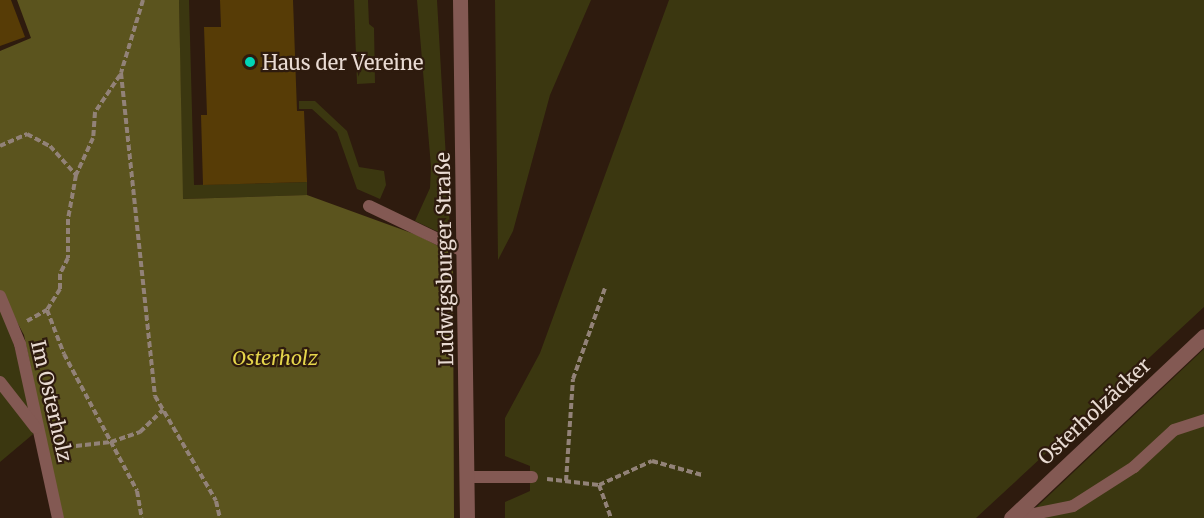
<!DOCTYPE html>
<meta charset="utf-8">
<style>
body{margin:0}
#map{position:relative;width:1204px;height:518px;overflow:hidden;background:#2e1b0e;font-family:Merriweather,serif}
div>[style]{position:absolute}
.green>*{inset:0;background:#3b3710}
.forest>*{inset:0;background:#5b541e}
.building>*{inset:0;background:#573c06}
.path>*{height:4px;margin-top:-2px;transform-origin:0;background:repeating-linear-gradient(90deg,#928278 0 6px,transparent 0 9px)}
.service>*{height:12px;margin:-6px;padding:0 6px;transform-origin:6px;border-radius:6px;background:#835953}
.minor>*{height:15px;margin:-7.5px;padding:0 7.5px;transform-origin:7.5px;border-radius:7.5px;background:#835953}
.tertiary>*{height:15px;margin:-7.5px;padding:0 7.5px;transform-origin:7.5px;border-radius:7.5px;background:#835953}
.dots>*{width:16px;height:16px;translate:-50% -50%;box-sizing:border-box;border:3px solid #2e1b0e;border-radius:50%}
span{translate:-50% -50%;white-space:nowrap;text-align:center;line-height:1.15;-webkit-text-stroke:4.5px #2e1b0e;paint-order:stroke}
.poi-label{font-size:20px;color:#e9dbd3}
.left{translate:0 -50%;text-align:left}
.street-label{font-size:20px;color:#e9dbd3}
.park-label{font-size:20px;color:#e5d54b;font-style:italic}
</style>
<div id="map">
<div class="green">
<i style="clip-path:polygon(179px 0,189px 0,194px 185px,307px 182px,307px 195px,182px 199px)"></i>
<i style="clip-path:polygon(354px 0,368px 0,369px 24px,374px 28px,375px 83px,357px 84px)"></i>
<i style="clip-path:polygon(417px 0,437px 0,450px 230px,445px 235px,415px 221px,430px 188px,431px 167px)"></i>
<i style="clip-path:polygon(495px 0,591px 0,550px 95px,513px 231px,498px 260px)"></i>
<i style="clip-path:polygon(669px 0,1204px 0,1204px 307px,976px 518px,505px 518px,505px 502px,530px 491px,530px 466px,505px 456px,505px 418px,540px 353px)"></i>
<i style="clip-path:polygon(299px 101px,315px 101px,347px 131px,359px 167px,384px 171px,386px 185px,380px 199px,357px 189px,337px 132px,312px 109px,299px 109px)"></i>
<i style="clip-path:polygon(0 296px,38px 430px,0 462px)"></i>
<i style="clip-path:polygon(1204px 349px,1204px 518px,1025px 518px)"></i>
</div>
<div class="forest">
<i style="clip-path:polygon(17px 0,179px 0,183px 199px,307px 195px,417px 235px,448px 251px,453px 263px,454px 518px,62px 518px,24px 335px,0 291px,0 51px,31px 38px)"></i>
</div>
<div class="building">
<i style="clip-path:polygon(0 0,11px 0,25px 37px,0 46px)"></i>
<i style="clip-path:polygon(220px 0,293px 0,297px 111px,304px 111px,307px 182px,203px 185px,201px 115px,207px 115px,204px 27px,221px 27px)"></i>
</div>
<div class="path">
<i style="left:143px;top:0;width:76px;rotate:106.8deg"></i>
<i style="left:121px;top:73px;width:325px;rotate:84deg"></i>
<i style="left:155px;top:396px;width:121px;rotate:59.8deg"></i>
<i style="left:216px;top:501px;width:17px;rotate:77deg"></i>
<i style="left:120px;top:75px;width:45px;rotate:124deg"></i>
<i style="left:95px;top:112px;width:26px;rotate:94deg"></i>
<i style="left:93px;top:138px;width:41px;rotate:114.7deg"></i>
<i style="left:76px;top:175px;width:45px;rotate:100.3deg"></i>
<i style="left:68px;top:219px;width:39px;rotate:90deg"></i>
<i style="left:68px;top:258px;width:18px;rotate:117deg"></i>
<i style="left:60px;top:274px;width:15px;rotate:90deg"></i>
<i style="left:60px;top:289px;width:25px;rotate:122deg"></i>
<i style="left:47px;top:310px;width:47px;rotate:68.9deg"></i>
<i style="left:64px;top:354px;width:155px;rotate:61.9deg"></i>
<i style="left:137px;top:491px;width:27px;rotate:80deg"></i>
<i style="left:0;top:146px;width:30px;rotate:-24deg"></i>
<i style="left:27px;top:134px;width:26px;rotate:28deg"></i>
<i style="left:50px;top:146px;width:39px;rotate:48deg"></i>
<i style="left:27px;top:321px;width:23px;rotate:-29deg"></i>
<i style="left:58px;top:448px;width:53px;rotate:-6.5deg"></i>
<i style="left:111px;top:442px;width:31px;rotate:-19deg"></i>
<i style="left:140px;top:432px;width:32px;rotate:-44deg"></i>
<i style="left:547px;top:479px;width:52px;rotate:6.6deg"></i>
<i style="left:599px;top:485px;width:58px;rotate:-24.4deg"></i>
<i style="left:652px;top:461px;width:52px;rotate:15.6deg"></i>
<i style="left:566px;top:481px;width:102px;rotate:-86.1deg"></i>
<i style="left:573px;top:379px;width:96px;rotate:-70.6deg"></i>
<i style="left:599px;top:485px;width:35px;rotate:70deg"></i>
</div>
<div class="service">
<i style="left:369px;top:206px;width:106px;rotate:25.6deg"></i>
<i style="left:0;top:296px;width:52px;rotate:67.4deg"></i>
<i style="left:20px;top:344px;width:178px;rotate:77.7deg"></i>
<i style="left:0;top:382px;width:58px;rotate:52deg"></i>
<i style="left:468px;top:477px;width:64px"></i>
<i style="left:1014px;top:518px;width:60px;rotate:-11.5deg"></i>
<i style="left:1073px;top:506px;width:72px;rotate:-32.6deg"></i>
<i style="left:1134px;top:467px;width:54px;rotate:-42.8deg"></i>
<i style="left:1174px;top:430px;width:32px;rotate:-18deg"></i>
</div>
<div class="minor">
<i style="left:1011px;top:518px;width:265px;rotate:-43.3deg"></i>
</div>
<div class="tertiary">
<i style="left:460px;top:0;width:518px;rotate:89.23deg"></i>
</div>
<div class="dots">
<i style="left:250px;top:62px;background:#01d5b6"></i>
</div>
<div class="poi-label">
<span class="left" style="left:262px;top:62px">Haus der Vereine</span>
</div>
<div class="street-label">
<span style="left:444px;top:259px;rotate:-91deg">Ludwigsburger Straße</span>
<span style="left:52px;top:401px;rotate:77deg">Im Osterholz</span>
<span style="left:1094px;top:411px;rotate:-43deg">Osterholzäcker</span>
</div>
<div class="park-label">
<span style="left:275px;top:357px">Osterholz</span>
</div>
</div>
